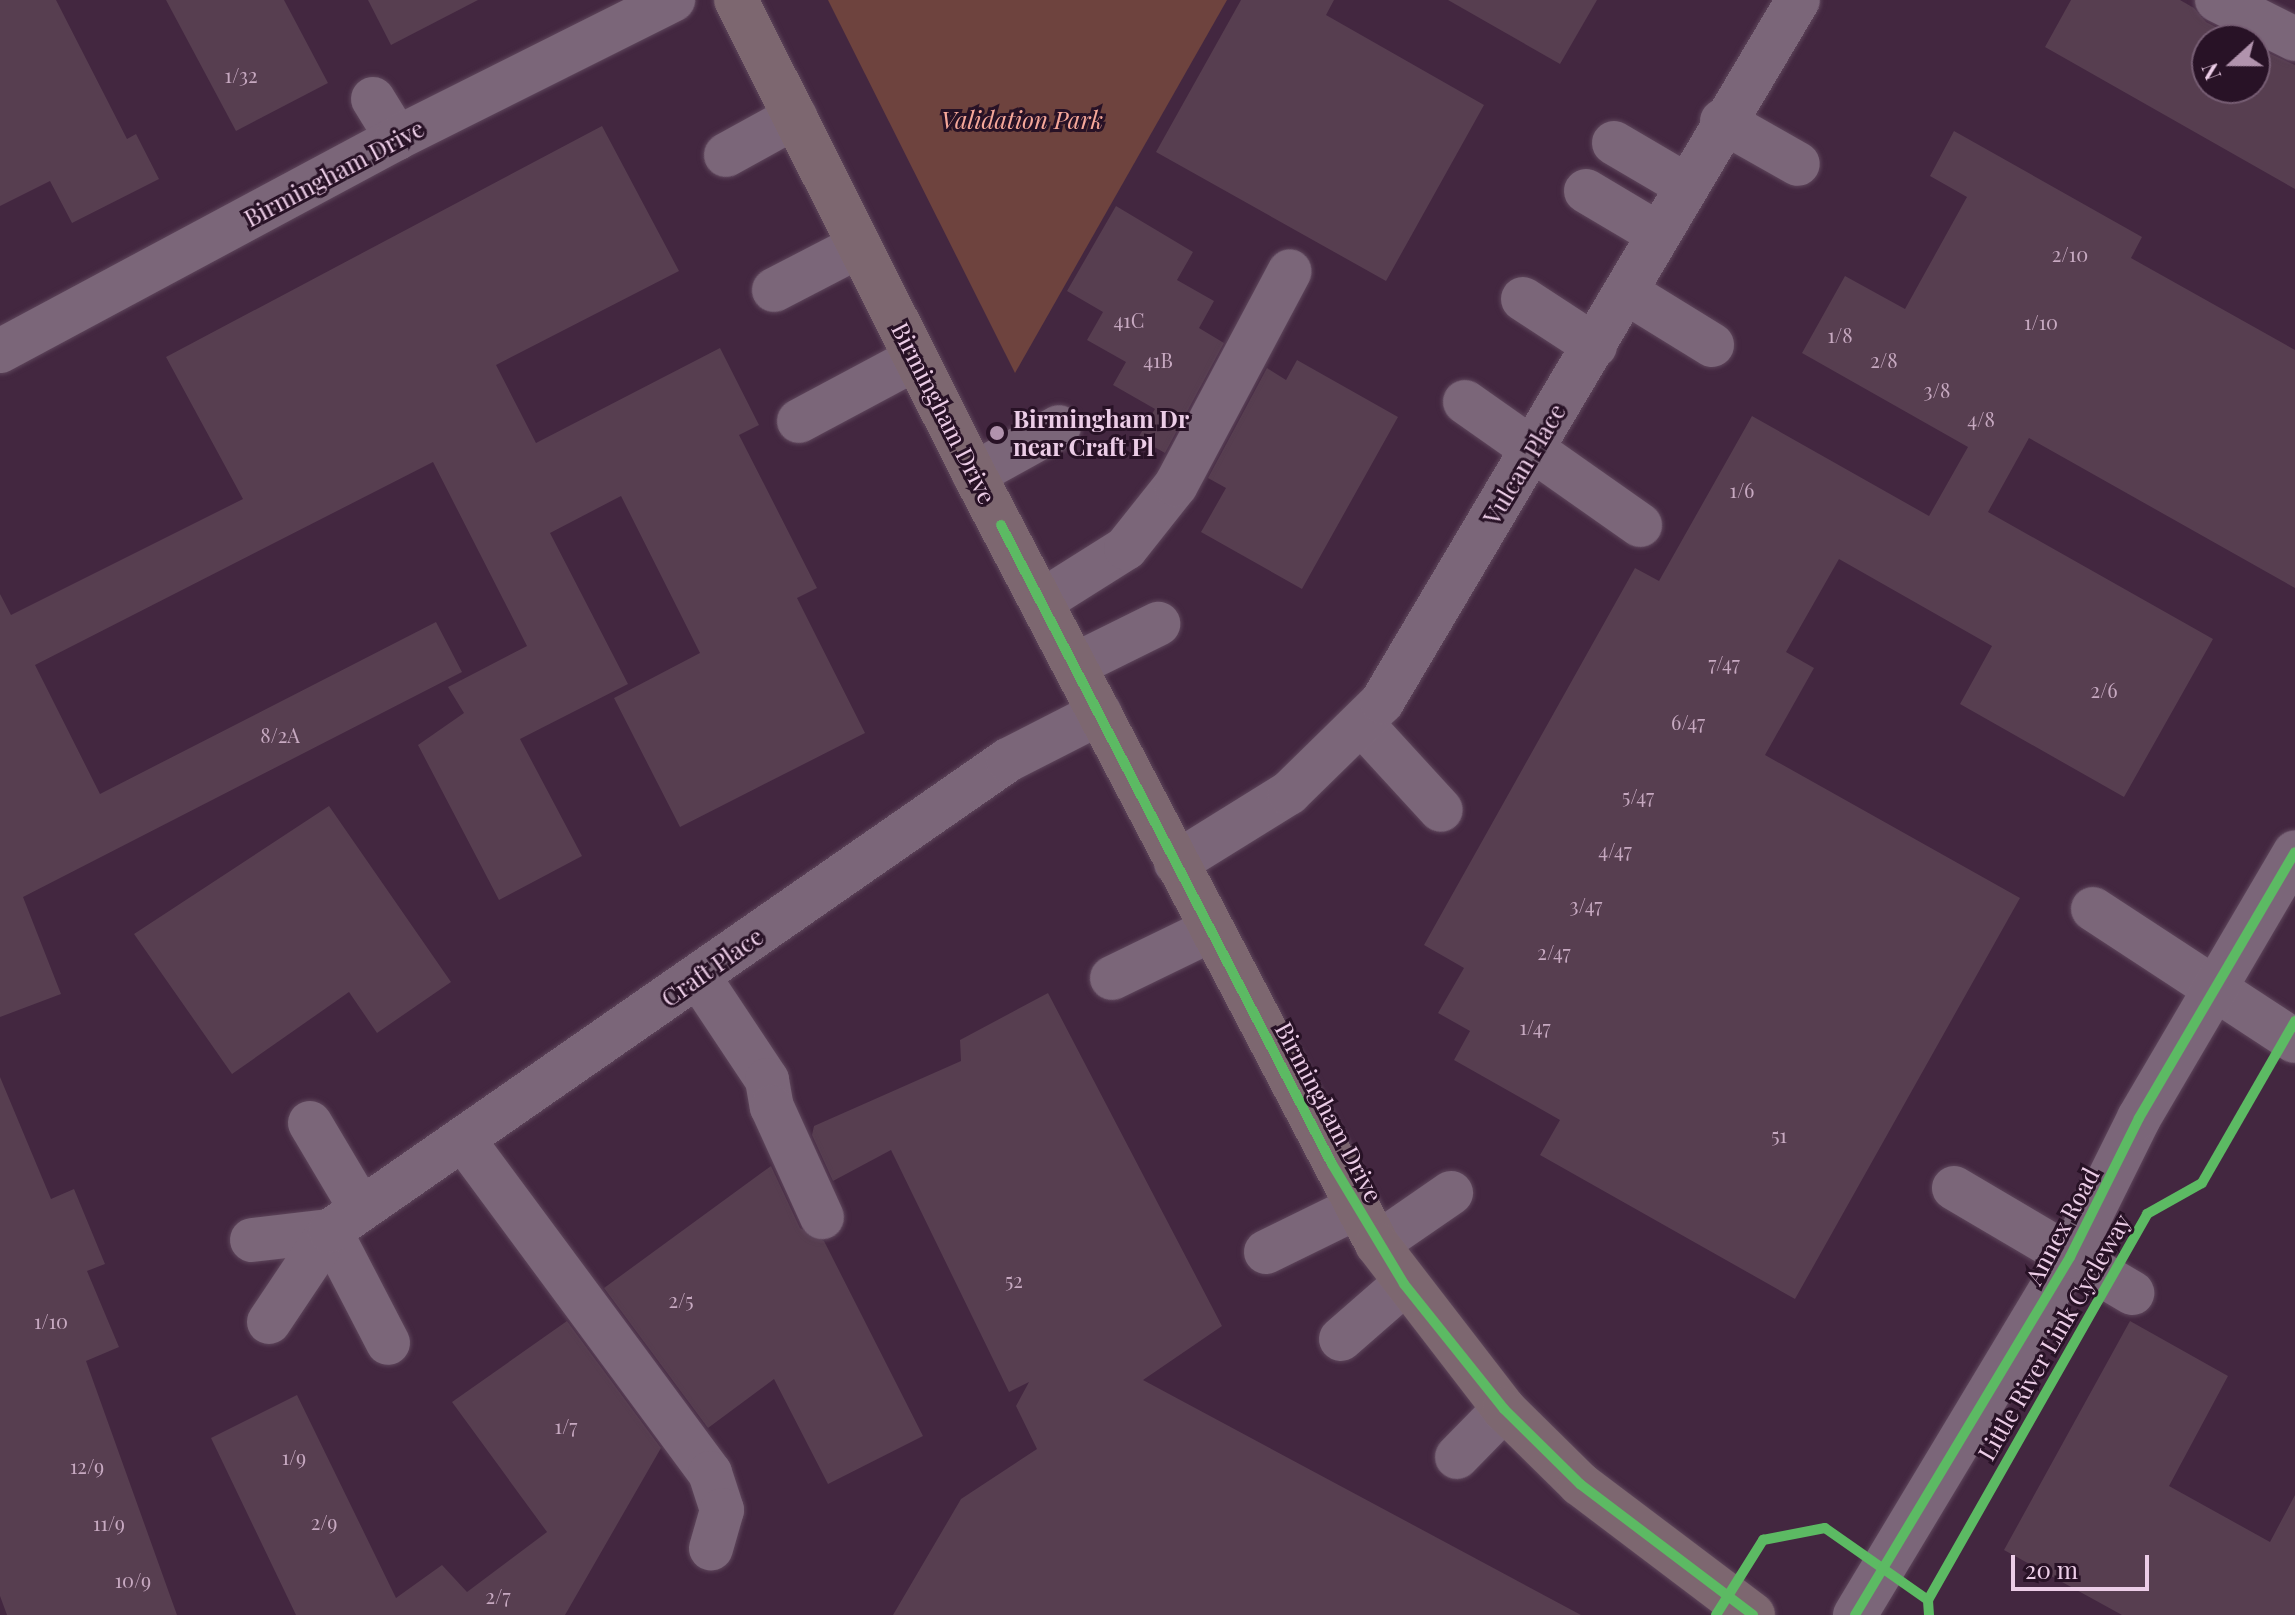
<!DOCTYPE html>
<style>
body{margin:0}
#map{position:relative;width:2295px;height:1615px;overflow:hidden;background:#432740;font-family:"Playfair Display",serif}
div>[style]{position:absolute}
.green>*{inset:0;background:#6e433e}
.building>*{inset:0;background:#573e50}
.roads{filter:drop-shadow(0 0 2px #5e465b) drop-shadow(0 0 2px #5e465b)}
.minor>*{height:44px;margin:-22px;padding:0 22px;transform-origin:22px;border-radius:22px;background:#7b6679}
.major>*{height:44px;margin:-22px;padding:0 22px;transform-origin:22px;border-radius:22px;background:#7d6770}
.cycleway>*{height:10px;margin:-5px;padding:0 5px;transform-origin:5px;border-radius:5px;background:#5cba63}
.dots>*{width:22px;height:22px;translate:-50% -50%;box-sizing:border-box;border:4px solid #281226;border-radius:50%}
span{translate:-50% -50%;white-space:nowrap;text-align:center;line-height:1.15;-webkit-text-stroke:6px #281226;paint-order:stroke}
.number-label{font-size:20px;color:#c7a9c1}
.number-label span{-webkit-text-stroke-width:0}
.park-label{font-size:24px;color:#f7a89a;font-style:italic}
.street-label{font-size:24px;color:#eccde7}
.poi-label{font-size:24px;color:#eccde7;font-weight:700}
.left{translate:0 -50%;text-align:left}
.north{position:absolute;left:2191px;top:24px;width:80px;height:80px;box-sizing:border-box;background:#281226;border:2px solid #765d73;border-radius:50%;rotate:249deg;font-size:22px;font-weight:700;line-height:32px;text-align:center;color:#eccde7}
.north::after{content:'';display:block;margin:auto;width:28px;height:36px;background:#b193ad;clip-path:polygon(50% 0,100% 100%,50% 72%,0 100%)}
.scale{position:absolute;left:2011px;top:1555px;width:138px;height:36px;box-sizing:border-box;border:4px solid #eccde7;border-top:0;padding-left:10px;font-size:24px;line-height:28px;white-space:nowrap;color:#eccde7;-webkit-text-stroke:6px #281226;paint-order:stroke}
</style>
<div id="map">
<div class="green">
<i style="clip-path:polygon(828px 0,1227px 0,1015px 373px)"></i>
</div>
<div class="building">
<i style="clip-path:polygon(0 0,56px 0,127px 139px,136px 134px,159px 179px,72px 223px,50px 181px,0 206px)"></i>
<i style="clip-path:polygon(166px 0,284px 0,328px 83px,236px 131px)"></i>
<i style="clip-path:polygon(368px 0,478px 0,391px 45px)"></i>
<i style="clip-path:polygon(1241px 0,1334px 0,1326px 15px,1484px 105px,1386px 281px,1156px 152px)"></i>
<i style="clip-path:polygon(1448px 0,1597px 0,1560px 64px)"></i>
<i style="clip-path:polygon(2071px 0,2180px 0,2194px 8px,2206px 22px,2241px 40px,2207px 40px,2207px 88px,2255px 88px,2255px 47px,2295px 65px,2295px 189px,2045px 47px)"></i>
<i style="clip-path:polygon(602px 126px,679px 271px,496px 365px,536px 443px,720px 348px,759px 425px,739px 435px,817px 588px,797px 598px,865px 733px,680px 827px,614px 698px,700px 653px,621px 496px,550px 533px,628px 684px,520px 739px,582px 856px,499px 900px,418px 745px,464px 713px,448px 687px,527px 646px,433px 462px,35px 665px,100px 794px,436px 622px,462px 672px,23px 897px,61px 994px,0 1017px,0 594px,11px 615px,243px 499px,166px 357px)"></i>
<i style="clip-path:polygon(1954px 131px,2142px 237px,2131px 258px,2295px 350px,2295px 588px,2029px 438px,1988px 512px,2213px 639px,2124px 797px,1960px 704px,1992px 646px,1839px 559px,1786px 652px,1814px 668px,1765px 755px,2020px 898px,1795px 1299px,1540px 1155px,1560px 1120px,1454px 1060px,1470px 1031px,1438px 1013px,1464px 968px,1424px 945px,1635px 568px,1659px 581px,1752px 416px,1929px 516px,1968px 447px,1802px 353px,1845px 276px,1905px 309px,1967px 197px,1930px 176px)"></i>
<i style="clip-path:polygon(1116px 206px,1193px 252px,1177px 280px,1214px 301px,1199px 328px,1224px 343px,1165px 453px,1138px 438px,1155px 409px,1113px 385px,1126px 362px,1087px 340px,1103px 312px,1067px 291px)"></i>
<i style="clip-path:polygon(1297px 360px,1398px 417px,1302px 589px,1201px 532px,1226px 488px,1208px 478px,1267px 368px,1286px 380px)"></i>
<i style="clip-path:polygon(329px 806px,451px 982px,377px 1033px,349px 992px,232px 1074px,134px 934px)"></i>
<i style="clip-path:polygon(1048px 993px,1222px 1326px,1143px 1380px,1581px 1615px,893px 1615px,961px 1499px,1037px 1449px,1016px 1406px,1029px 1382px,1009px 1392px,891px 1150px,833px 1181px,812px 1135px,814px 1126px,961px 1061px,960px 1040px)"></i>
<i style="clip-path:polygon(0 1077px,51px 1199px,74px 1189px,105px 1264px,87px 1271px,119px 1347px,86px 1361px,177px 1615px,7px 1615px,0 1596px)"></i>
<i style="clip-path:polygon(771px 1166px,800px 1228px,824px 1241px,923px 1436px,828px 1484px,774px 1379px,708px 1428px,604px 1288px)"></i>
<i style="clip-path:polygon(567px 1321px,661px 1448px,565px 1615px,296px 1615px,211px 1438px,297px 1395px,396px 1598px,442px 1565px,467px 1592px,547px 1532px,452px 1402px)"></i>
<i style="clip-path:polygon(2130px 1321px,2228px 1376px,2169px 1486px,2270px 1542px,2295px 1495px,2295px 1615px,2122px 1615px,2004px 1550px)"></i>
</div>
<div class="roads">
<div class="minor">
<i style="left:2217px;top:0;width:87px;rotate:26.6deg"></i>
<i style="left:373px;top:99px;width:46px;rotate:58.4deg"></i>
<i style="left:1722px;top:121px;width:87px;rotate:29.5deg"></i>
<i style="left:1614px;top:143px;width:81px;rotate:30.4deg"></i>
<i style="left:726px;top:155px;width:79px;rotate:-28.8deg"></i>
<i style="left:1586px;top:191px;width:80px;rotate:30.7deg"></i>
<i style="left:774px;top:290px;width:96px;rotate:-27.4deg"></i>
<i style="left:1626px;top:292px;width:101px;rotate:31.6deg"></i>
<i style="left:1523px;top:299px;width:86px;rotate:33.1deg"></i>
<i style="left:0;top:351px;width:451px;rotate:-28.2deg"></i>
<i style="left:397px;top:138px;width:309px;rotate:-26.6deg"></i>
<i style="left:1465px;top:402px;width:214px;rotate:35.1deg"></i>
<i style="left:799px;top:421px;width:132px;rotate:-28.1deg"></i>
<i style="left:974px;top:474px;width:97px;rotate:-28.9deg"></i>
<i style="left:1042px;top:601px;width:99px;rotate:-32.2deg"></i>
<i style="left:1126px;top:548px;width:80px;rotate:-51.6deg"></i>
<i style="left:1176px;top:485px;width:242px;rotate:-62deg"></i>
<i style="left:1075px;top:665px;width:93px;rotate:-26.3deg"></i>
<i style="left:1363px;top:725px;width:115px;rotate:47.5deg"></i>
<i style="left:1176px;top:863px;width:133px;rotate:-31.8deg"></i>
<i style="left:1289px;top:793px;width:130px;rotate:-44.4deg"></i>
<i style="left:1382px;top:702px;width:816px;rotate:-59.35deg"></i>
<i style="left:2093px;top:909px;width:241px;rotate:33.2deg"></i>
<i style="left:698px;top:976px;width:125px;rotate:56.4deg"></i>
<i style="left:767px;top:1080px;width:27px;rotate:80deg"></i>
<i style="left:772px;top:1107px;width:121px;rotate:65.6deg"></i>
<i style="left:1112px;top:978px;width:110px;rotate:-25.9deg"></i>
<i style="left:310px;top:1123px;width:100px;rotate:59.3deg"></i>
<i style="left:465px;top:1142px;width:412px;rotate:53.5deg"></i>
<i style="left:710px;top:1473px;width:39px;rotate:72deg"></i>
<i style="left:722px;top:1510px;width:40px;rotate:106deg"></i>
<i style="left:1954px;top:1188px;width:207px;rotate:30.5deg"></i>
<i style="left:330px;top:1231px;width:126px;rotate:62.6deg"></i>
<i style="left:252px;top:1240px;width:79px;rotate:-6.6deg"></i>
<i style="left:1377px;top:1244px;width:90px;rotate:-34.6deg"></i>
<i style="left:1266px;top:1252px;width:100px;rotate:-26.1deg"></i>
<i style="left:269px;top:1322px;width:110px;rotate:-56.2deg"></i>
<i style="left:330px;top:1231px;width:826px;rotate:-34.79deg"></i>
<i style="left:1008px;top:760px;width:103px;rotate:-27.1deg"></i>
<i style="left:1341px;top:1339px;width:84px;rotate:-41.1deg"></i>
<i style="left:1457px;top:1457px;width:67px;rotate:-45.6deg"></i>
<i style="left:1855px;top:1615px;width:418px;rotate:-59deg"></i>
<i style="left:2070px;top:1257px;width:155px;rotate:-63.6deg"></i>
<i style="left:2139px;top:1118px;width:308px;rotate:-59.6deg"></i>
</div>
<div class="major">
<i style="left:736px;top:0;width:530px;rotate:63.34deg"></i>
<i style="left:974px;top:474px;width:869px;rotate:62.37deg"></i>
<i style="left:1377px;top:1244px;width:208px;rotate:52.4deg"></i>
<i style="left:1504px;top:1409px;width:107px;rotate:44.6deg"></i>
<i style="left:1580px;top:1484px;width:217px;rotate:37.1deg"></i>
</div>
</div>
<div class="cycleway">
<i style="left:1001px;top:525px;width:720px;rotate:62.62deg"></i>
<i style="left:1332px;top:1164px;width:140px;rotate:59deg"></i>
<i style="left:1404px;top:1284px;width:160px;rotate:51.3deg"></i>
<i style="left:1504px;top:1409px;width:107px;rotate:44.6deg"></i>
<i style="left:1580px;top:1484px;width:217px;rotate:37.1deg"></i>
<i style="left:1716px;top:1615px;width:89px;rotate:-57.9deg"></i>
<i style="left:1763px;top:1540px;width:63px;rotate:-11deg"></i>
<i style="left:1825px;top:1528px;width:126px;rotate:35deg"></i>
<i style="left:1855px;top:1615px;width:418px;rotate:-59deg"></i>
<i style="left:2070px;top:1257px;width:155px;rotate:-63.6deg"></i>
<i style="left:2139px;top:1118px;width:308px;rotate:-59.6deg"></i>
<i style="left:1929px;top:1615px;width:15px;rotate:-94deg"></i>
<i style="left:1928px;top:1600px;width:444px;rotate:-60.4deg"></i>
<i style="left:2147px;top:1214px;width:63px;rotate:-29.4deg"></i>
<i style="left:2202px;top:1183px;width:187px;rotate:-60.1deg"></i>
</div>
<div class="dots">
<i style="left:997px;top:433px;background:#b193ad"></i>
</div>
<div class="number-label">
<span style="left:241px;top:74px">1/32</span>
<span style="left:2070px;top:253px">2/10</span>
<span style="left:1129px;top:319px">41C</span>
<span style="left:2041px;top:321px">1/10</span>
<span style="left:1840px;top:334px">1/8</span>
<span style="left:1158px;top:359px">41B</span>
<span style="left:1884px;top:359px">2/8</span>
<span style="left:1937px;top:389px">3/8</span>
<span style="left:1981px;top:418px">4/8</span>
<span style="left:1742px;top:489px">1/6</span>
<span style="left:1724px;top:662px">7/47</span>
<span style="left:2104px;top:689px">2/6</span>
<span style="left:1688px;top:721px">6/47</span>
<span style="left:280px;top:734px">8/2A</span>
<span style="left:1638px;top:795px">5/47</span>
<span style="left:1615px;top:849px">4/47</span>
<span style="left:1586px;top:904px">3/47</span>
<span style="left:1554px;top:951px">2/47</span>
<span style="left:1535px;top:1026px">1/47</span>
<span style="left:1779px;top:1134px">51</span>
<span style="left:1014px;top:1279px">52</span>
<span style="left:681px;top:1299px">2/5</span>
<span style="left:51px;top:1320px">1/10</span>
<span style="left:566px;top:1425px">1/7</span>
<span style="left:294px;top:1456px">1/9</span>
<span style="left:87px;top:1465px">12/9</span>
<span style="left:324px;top:1521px">2/9</span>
<span style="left:109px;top:1522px">11/9</span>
<span style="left:133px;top:1579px">10/9</span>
<span style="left:498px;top:1595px">2/7</span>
</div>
<div class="park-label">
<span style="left:1022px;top:120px">Validation Park</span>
</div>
<div class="street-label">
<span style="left:334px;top:173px;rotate:-28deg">Birmingham Drive</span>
<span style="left:944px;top:413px;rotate:63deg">Birmingham Drive</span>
<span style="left:1524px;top:464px;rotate:-59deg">Vulcan Place</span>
<span style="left:712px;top:967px;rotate:-35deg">Craft Place</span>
<span style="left:1329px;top:1112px;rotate:62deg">Birmingham Drive</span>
<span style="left:2062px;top:1226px;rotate:-62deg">Annex Road</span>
<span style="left:2054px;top:1337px;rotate:-60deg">Little River Link Cycleway</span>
</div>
<div class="poi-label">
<span class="left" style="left:1013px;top:433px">Birmingham Dr<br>near Craft Pl</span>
</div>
<div class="north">N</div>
<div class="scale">20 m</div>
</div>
